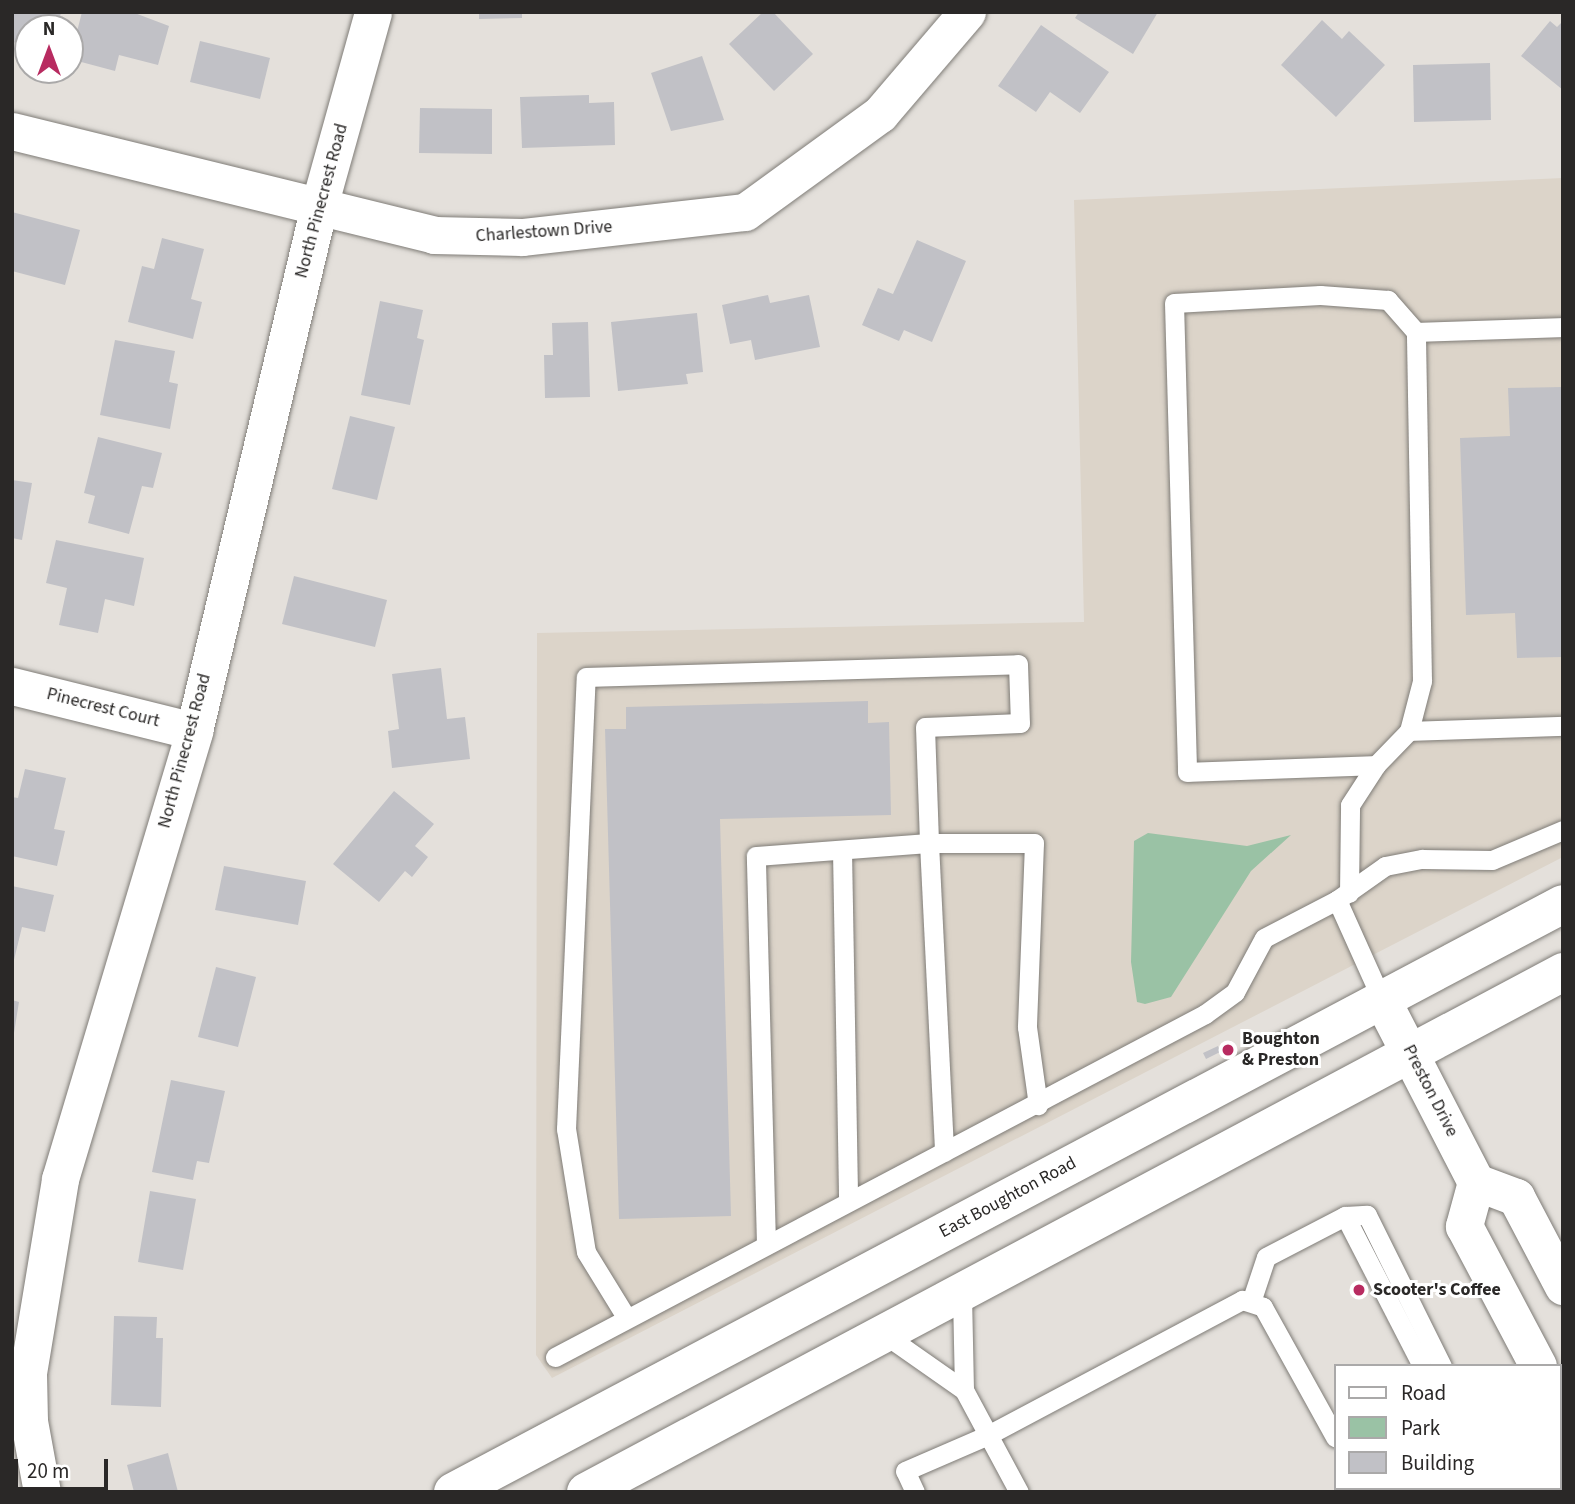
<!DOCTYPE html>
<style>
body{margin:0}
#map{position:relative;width:1575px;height:1504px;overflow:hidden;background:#e4e0db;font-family:"Source Sans 3",sans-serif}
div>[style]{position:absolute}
.built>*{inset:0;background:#dcd4c9}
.green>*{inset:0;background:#9ac2a5}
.building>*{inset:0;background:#c1c1c6}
.roads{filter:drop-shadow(0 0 2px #7f7c77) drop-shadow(0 0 2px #7f7c77)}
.service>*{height:19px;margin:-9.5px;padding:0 9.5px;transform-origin:9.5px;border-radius:9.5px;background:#fff}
.minor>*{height:37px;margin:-18.5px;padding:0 18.5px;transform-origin:18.5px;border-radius:18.5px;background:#fff}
.secondary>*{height:38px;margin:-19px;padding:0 19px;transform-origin:19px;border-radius:19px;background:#fff}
.dots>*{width:19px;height:19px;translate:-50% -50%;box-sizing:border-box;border:4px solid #fff;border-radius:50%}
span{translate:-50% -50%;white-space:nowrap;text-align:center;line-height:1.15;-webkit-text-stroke:6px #fff;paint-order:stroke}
.street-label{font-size:18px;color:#2a2827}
.poi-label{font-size:18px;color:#2a2827;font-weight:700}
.left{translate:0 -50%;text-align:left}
.frame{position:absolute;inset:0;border:14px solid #2a2827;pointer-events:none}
.legend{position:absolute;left:1334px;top:1364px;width:228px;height:126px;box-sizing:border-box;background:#fff;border:2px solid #aaa9a9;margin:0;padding:9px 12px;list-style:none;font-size:21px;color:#2a2827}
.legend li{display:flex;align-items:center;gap:14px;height:35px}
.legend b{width:35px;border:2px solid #aaa9a9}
.north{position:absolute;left:14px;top:14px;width:70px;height:70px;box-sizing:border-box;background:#fff;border:2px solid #aaa9a9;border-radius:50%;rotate:0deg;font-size:19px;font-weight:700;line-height:28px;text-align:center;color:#2a2827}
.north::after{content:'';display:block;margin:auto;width:24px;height:32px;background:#b82b60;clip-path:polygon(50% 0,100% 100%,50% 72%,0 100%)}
.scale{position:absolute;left:14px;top:1459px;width:94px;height:32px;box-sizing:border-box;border:4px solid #2a2827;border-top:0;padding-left:9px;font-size:21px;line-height:24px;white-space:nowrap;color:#2a2827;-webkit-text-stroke:5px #fff;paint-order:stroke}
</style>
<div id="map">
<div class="built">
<i style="clip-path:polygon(1563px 178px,1563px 857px,552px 1378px,536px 1355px,537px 633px,1084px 622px,1074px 200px)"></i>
</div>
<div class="green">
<i style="clip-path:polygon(1148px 833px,1247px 846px,1291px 835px,1251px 871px,1171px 997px,1145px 1004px,1137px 1002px,1131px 962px,1134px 841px)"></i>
</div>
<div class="building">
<i style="clip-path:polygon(12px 12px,61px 12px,58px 28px,28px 28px,28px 45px,12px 42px)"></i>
<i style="clip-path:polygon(82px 12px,132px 12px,169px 26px,158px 65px,119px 55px,115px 71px,70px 59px)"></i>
<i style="clip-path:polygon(479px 12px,522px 12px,522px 18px,479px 19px)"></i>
<i style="clip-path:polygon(763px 12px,773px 12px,813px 54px,774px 91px,729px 44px)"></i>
<i style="clip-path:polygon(1079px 12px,1158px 12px,1133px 54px,1075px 18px)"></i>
<i style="clip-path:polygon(1322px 20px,1342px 39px,1349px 31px,1385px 65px,1336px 117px,1281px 65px)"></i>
<i style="clip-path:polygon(1550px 21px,1557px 27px,1563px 21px,1563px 90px,1521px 56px)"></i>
<i style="clip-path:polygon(1041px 25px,1109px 72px,1080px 113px,1050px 92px,1036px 112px,998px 86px)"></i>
<i style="clip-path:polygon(200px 41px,270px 58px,260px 99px,190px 82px)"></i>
<i style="clip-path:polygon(702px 56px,724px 120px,671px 131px,651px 73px)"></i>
<i style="clip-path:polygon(1490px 63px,1491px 120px,1414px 122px,1413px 65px)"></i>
<i style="clip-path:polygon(589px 95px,589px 103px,614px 102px,615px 145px,522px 148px,520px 97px)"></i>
<i style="clip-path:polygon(420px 108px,492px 109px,492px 154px,419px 153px)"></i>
<i style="clip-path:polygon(12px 212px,80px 230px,65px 285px,12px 271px)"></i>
<i style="clip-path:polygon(162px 238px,204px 249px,191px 299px,202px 302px,193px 339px,128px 322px,142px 266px,154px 269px)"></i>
<i style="clip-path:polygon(917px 240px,966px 261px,932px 342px,904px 330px,899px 341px,862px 325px,878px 288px,893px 294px)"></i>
<i style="clip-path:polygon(768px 295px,770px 303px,809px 295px,820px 347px,755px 360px,751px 340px,730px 344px,722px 305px)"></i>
<i style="clip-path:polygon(380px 301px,423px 310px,417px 338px,424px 340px,410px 405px,361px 395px)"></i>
<i style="clip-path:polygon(697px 313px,703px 372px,686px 374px,688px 384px,618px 391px,611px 322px)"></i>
<i style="clip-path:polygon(588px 322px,590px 397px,545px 398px,544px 355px,553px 355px,552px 323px)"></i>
<i style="clip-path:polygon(115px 340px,175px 351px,169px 382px,178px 384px,170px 429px,100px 415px)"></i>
<i style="clip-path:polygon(1563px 387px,1563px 657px,1517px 658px,1515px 613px,1466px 615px,1460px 438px,1510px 436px,1508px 388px)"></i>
<i style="clip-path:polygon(350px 416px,395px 427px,377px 500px,332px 489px)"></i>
<i style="clip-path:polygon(98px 437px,162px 453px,153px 488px,142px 486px,129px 534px,88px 523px,95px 496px,84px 493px)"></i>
<i style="clip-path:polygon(12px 480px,32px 483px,22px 540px,12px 538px)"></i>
<i style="clip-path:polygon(56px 540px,144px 558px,134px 606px,105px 599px,98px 633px,59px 625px,67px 588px,46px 583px)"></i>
<i style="clip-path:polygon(294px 576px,387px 600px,375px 647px,282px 624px)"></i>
<i style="clip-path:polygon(441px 668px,447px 719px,465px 717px,470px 759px,392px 768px,388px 731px,399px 729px,392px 674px)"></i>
<i style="clip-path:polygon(868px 701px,868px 723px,889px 722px,891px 815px,720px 819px,731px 1216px,619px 1219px,605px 729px,626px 729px,626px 707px)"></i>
<i style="clip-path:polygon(25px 769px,66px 778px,54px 829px,65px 831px,57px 866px,12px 856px,12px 797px,18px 798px)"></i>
<i style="clip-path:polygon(394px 791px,434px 824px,415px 846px,428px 857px,412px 877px,405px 871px,379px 902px,333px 864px)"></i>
<i style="clip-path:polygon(224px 866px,306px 881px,298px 925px,215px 910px)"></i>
<i style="clip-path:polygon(12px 886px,54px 895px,45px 932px,22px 927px,13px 964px)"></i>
<i style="clip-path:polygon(216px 967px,256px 977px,238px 1047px,198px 1037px)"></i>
<i style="clip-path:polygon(12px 1000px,19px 1002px,14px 1033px,12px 1032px)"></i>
<i style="clip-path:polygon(1218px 1046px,1220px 1052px,1206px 1059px,1203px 1053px)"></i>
<i style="clip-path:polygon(171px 1080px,225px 1091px,209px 1163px,197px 1161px,193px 1180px,152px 1172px)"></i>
<i style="clip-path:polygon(150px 1191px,196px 1199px,183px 1270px,138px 1262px)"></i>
<i style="clip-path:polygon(114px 1316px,157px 1317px,156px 1338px,163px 1338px,161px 1407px,111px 1405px)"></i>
<i style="clip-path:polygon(168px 1453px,178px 1492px,134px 1492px,127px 1465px)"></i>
</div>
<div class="roads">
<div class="service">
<i style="left:1416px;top:332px;width:147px;rotate:-1.9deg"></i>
<i style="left:1409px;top:731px;width:154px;rotate:-1.9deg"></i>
<i style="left:842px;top:850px;width:351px;rotate:89deg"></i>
<i style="left:1349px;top:893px;width:88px;rotate:-89.3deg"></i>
<i style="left:1350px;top:805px;width:48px;rotate:-57deg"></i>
<i style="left:1376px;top:765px;width:47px;rotate:-45.9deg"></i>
<i style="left:1409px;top:731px;width:52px;rotate:-75.4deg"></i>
<i style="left:1422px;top:681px;width:349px;rotate:-91deg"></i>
<i style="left:1416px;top:332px;width:43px;rotate:-131.2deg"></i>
<i style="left:1388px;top:300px;width:68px;rotate:-175.8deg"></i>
<i style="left:1320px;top:295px;width:146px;rotate:176.9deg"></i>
<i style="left:1174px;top:303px;width:469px;rotate:88.4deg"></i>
<i style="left:1187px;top:772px;width:189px;rotate:-2.1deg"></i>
<i style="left:1337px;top:900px;width:110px;rotate:65.8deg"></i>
<i style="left:1345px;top:1216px;width:169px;rotate:62.8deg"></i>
<i style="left:766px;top:1244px;width:388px;rotate:-91.5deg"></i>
<i style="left:756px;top:856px;width:173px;rotate:-4.3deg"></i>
<i style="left:929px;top:843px;width:309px;rotate:87.2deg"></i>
<i style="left:1251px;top:1302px;width:47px;rotate:-71.6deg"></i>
<i style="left:1266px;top:1257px;width:89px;rotate:-27.4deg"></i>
<i style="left:1345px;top:1216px;width:22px;rotate:-3deg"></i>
<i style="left:1367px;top:1215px;width:169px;rotate:63.6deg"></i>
<i style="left:626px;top:1317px;width:76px;rotate:-121.6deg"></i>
<i style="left:586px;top:1252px;width:125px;rotate:-99.2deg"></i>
<i style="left:566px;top:1129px;width:452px;rotate:-87.5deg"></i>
<i style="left:586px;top:677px;width:432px;rotate:-1.7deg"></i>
<i style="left:1018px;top:664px;width:59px;rotate:88.1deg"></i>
<i style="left:1020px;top:723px;width:95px;rotate:177.6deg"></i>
<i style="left:925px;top:727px;width:116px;rotate:88deg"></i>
<i style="left:929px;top:843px;width:105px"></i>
<i style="left:1034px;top:843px;width:184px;rotate:92.2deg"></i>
<i style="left:1027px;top:1027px;width:79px;rotate:82deg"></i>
<i style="left:884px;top:1334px;width:98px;rotate:35deg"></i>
<i style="left:964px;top:1390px;width:98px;rotate:-91.2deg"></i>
<i style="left:555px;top:1357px;width:735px;rotate:-27.82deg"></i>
<i style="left:1205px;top:1014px;width:37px;rotate:-36deg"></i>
<i style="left:1235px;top:992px;width:61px;rotate:-61.8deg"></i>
<i style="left:1264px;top:938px;width:82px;rotate:-27.5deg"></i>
<i style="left:1337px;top:900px;width:59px;rotate:-35.3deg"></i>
<i style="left:1385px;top:866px;width:38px;rotate:-11deg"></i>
<i style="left:1422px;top:859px;width:70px;rotate:0.8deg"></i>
<i style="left:1492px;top:860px;width:77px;rotate:-22.9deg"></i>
<i style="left:964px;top:1390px;width:116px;rotate:61.7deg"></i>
<i style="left:1363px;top:1488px;width:4px;rotate:63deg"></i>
<i style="left:915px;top:1492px;width:23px;rotate:-115deg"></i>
<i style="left:905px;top:1471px;width:90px;rotate:-23.4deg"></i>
<i style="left:988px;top:1435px;width:288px;rotate:-28deg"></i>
<i style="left:1242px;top:1300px;width:22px;rotate:18deg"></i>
<i style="left:1263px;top:1307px;width:149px;rotate:61deg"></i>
</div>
<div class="minor">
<i style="left:12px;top:131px;width:435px;rotate:13.8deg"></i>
<i style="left:434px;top:235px;width:88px;rotate:1.3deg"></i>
<i style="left:522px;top:237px;width:224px;rotate:-6.4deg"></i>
<i style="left:745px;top:212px;width:167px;rotate:-36deg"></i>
<i style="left:880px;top:114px;width:134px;rotate:-49.5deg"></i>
<i style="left:12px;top:686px;width:187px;rotate:13.9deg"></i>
<i style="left:1382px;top:1000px;width:205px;rotate:62.7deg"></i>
<i style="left:1476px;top:1182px;width:46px;rotate:105.3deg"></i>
<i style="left:1464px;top:1226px;width:158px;rotate:62.1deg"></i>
<i style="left:1476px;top:1182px;width:43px;rotate:20.6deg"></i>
<i style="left:1516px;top:1197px;width:101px;rotate:62.2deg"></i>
<i style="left:1559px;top:1406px;width:7px;rotate:56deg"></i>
<i style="left:42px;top:1492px;width:72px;rotate:-100.4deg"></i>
<i style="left:29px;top:1421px;width:48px;rotate:-91.2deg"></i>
<i style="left:28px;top:1373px;width:197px;rotate:-80.6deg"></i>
<i style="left:60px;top:1179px;width:468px;rotate:-73.3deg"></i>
<i style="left:194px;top:731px;width:540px;rotate:-76.61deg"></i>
<i style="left:319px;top:206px;width:201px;rotate:-74.4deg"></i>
</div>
<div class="secondary">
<i style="left:453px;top:1492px;width:1256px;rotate:-27.91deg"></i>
<i style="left:586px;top:1492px;width:1107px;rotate:-28.02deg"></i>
</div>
</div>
<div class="dots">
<i style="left:1228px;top:1050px;background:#b82b60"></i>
<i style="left:1359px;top:1290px;background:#b82b60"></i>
</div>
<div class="street-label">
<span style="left:322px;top:201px;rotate:-75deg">North Pinecrest Road</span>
<span style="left:544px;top:232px;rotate:-4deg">Charlestown Drive</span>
<span style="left:103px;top:708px;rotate:14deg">Pinecrest Court</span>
<span style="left:185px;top:751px;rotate:-75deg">North Pinecrest Road</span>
<span style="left:1430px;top:1091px;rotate:63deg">Preston Drive</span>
<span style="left:1008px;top:1198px;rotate:-28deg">East Boughton Road</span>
</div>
<div class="poi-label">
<span class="left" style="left:1242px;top:1050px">Boughton<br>&amp; Preston</span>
<span class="left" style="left:1373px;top:1290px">Scooter's Coffee</span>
</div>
<div class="frame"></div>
<ul class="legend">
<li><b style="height:9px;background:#fff"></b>Road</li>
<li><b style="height:19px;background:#9ac2a5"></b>Park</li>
<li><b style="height:19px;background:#c1c1c6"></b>Building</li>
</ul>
<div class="north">N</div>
<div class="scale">20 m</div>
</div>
